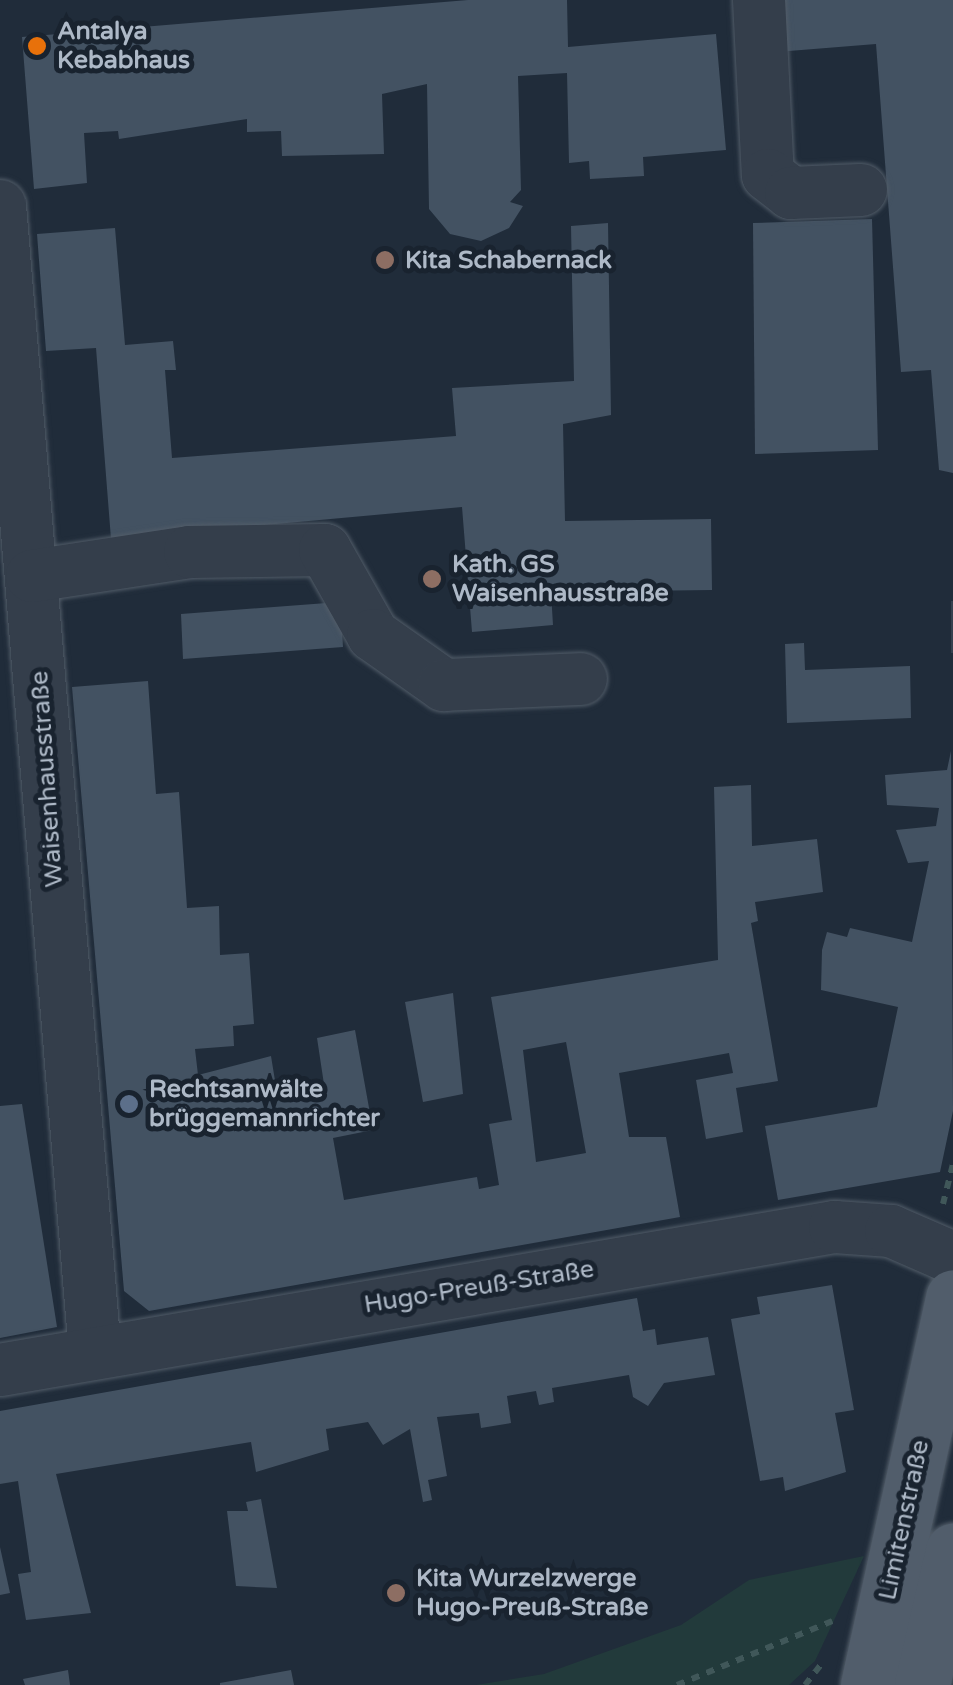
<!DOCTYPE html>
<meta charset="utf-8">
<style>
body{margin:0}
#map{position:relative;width:953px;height:1685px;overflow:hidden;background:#202c3a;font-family:"Varela Round",sans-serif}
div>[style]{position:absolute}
.green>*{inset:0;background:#223a3b}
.building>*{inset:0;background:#435262}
.minor-tunnel>*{height:52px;margin-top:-26px;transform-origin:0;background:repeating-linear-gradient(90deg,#35414f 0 52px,transparent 0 78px)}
.path>*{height:6px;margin-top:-3px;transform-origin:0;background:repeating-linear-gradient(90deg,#405759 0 8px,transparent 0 16px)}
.roads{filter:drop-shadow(0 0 2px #515c68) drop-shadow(0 0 2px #515c68)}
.minor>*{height:52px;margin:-26px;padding:0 26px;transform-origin:26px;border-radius:26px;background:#343e4b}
.major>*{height:55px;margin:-27.5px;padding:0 27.5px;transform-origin:27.5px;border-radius:27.5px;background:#515d6b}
.dots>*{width:28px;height:28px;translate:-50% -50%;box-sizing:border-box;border:5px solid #19232f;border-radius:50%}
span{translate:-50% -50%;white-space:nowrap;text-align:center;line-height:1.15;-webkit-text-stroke:10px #19232f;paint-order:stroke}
.poi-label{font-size:25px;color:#aeb9c7;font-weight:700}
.left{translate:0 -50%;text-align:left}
.street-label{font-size:25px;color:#aeb9c7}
</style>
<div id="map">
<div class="green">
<i style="clip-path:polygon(864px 1556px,815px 1661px,789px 1685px,476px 1685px,544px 1674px,681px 1625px,749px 1580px)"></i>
</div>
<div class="building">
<i style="clip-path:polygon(468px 0,567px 0,568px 47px,716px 34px,726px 150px,643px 157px,644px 176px,590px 179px,589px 161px,569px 163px,567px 73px,518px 76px,521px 190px,510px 202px,523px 206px,509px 228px,481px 241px,450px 234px,429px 209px,427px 84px,382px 94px,384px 154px,282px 156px,281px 131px,247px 132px,247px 119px,119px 139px,118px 131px,84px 133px,87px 183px,34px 189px,22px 37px)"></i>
<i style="clip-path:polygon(760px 0,953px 0,953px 473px,939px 470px,931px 370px,901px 372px,876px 44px,764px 53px)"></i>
<i style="clip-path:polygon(872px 219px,878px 450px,755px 454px,753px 223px)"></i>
<i style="clip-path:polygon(608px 223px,611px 415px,563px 424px,565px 521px,711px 519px,712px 590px,551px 592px,553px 625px,472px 632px,462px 507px,111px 539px,96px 348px,46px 351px,37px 234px,115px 228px,125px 345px,173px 341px,176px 370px,165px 370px,172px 458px,456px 436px,452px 388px,574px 381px,571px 226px)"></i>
<i style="clip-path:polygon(340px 602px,343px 647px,183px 659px,181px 614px)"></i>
<i style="clip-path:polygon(804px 643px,805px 670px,910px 666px,911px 718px,787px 723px,785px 644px)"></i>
<i style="clip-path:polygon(evenodd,148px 681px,156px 794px,179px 792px,187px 908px,219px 906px,220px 955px,249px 953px,254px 1024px,233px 1026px,234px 1046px,195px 1049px,198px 1075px,271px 1056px,278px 1099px,325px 1091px,317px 1038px,355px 1030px,373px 1130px,333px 1138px,344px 1200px,477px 1177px,479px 1189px,499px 1185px,489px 1124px,512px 1120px,491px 997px,718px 960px,714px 787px,751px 785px,752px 846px,817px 839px,823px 892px,755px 902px,758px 921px,751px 923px,778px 1081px,736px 1088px,743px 1132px,706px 1139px,696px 1080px,733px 1073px,729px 1053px,619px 1073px,629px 1137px,666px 1137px,680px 1217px,149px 1311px,124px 1291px,72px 687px,148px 681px,566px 1042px,586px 1153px,536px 1162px,523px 1050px,566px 1042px)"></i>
<i style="clip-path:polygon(951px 751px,953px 1111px,940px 1172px,778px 1200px,765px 1126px,877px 1107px,898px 1007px,821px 990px,822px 950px,827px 932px,847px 937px,850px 928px,912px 942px,929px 861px,908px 863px,896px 830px,936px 826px,939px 808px,887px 805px,885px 775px,947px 770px)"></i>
<i style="clip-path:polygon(453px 993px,463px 1094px,423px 1102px,405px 1002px)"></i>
<i style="clip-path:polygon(22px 1104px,57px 1327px,0 1338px,0 1106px)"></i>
<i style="clip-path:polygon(832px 1285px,854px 1410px,835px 1413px,846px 1472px,785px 1491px,783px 1477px,760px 1481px,731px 1319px,760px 1314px,757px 1297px)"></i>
<i style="clip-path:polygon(637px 1298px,643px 1331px,655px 1329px,657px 1345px,708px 1337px,715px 1375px,664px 1383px,648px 1406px,633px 1397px,629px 1375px,552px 1388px,554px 1402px,539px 1405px,536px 1391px,507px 1396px,511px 1423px,481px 1428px,479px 1413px,437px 1417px,447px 1476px,428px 1480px,432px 1500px,423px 1502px,410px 1429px,383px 1445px,368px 1422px,326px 1429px,329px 1450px,256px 1472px,251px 1442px,56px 1474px,91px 1613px,26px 1620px,18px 1574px,31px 1572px,18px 1481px,0 1484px,0 1411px)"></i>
<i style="clip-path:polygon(261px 1499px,277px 1588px,236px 1586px,227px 1511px,248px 1511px,246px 1502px)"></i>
<i style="clip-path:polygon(0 1547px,10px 1593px,0 1595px)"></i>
<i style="clip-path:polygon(68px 1670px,70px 1685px,25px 1685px,23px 1679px)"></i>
<i style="clip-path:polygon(291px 1670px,294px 1685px,220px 1685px,220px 1683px)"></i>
</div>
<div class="minor-tunnel">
<i style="left:951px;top:627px;width:2px"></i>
</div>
<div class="path">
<i style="left:943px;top:1204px;width:41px;rotate:-76deg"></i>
<i style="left:677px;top:1685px;width:168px;rotate:-22.4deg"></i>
<i style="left:805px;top:1685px;width:29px;rotate:-52deg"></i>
</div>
<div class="roads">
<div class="minor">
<i style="left:759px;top:0;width:175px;rotate:87.1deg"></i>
<i style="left:768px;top:175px;width:29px;rotate:38deg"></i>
<i style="left:791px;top:193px;width:70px;rotate:-2.5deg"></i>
<i style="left:0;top:206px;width:1150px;rotate:85.26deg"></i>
<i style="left:32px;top:576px;width:160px;rotate:-8.6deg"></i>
<i style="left:190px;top:552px;width:135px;rotate:-0.8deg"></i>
<i style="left:325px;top:550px;width:98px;rotate:60.5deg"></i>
<i style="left:373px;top:635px;width:87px;rotate:35.2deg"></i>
<i style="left:444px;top:685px;width:137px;rotate:-2.5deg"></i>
<i style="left:0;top:1370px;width:847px;rotate:-9.72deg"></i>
<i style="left:835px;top:1227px;width:56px;rotate:4.1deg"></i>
<i style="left:891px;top:1231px;width:68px;rotate:23.5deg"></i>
</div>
<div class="major">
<i style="left:868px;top:1685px;width:397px;rotate:-77.6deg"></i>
<i style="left:922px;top:1685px;width:138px;rotate:-77deg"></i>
</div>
</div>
<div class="dots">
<i style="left:37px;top:46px;background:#e8710a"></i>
<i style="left:385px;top:260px;background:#8d6e63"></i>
<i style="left:432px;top:579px;background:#8d6e63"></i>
<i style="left:129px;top:1104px;background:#5c6f8a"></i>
<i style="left:396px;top:1593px;background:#8d6e63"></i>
</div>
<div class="poi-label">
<span class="left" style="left:57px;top:46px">Antalya<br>Kebabhaus</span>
<span class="left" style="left:405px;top:260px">Kita Schabernack</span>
<span class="left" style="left:452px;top:579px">Kath. GS<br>Waisenhausstraße</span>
<span class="left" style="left:149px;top:1104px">Rechtsanwälte<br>brüggemannrichter</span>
<span class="left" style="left:416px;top:1593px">Kita Wurzelzwerge<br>Hugo-Preuß-Straße</span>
</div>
<div class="street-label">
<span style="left:47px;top:779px;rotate:-94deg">Waisenhausstraße</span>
<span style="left:479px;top:1287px;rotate:-9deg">Hugo-Preuß-Straße</span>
<span style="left:904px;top:1520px;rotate:-78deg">Limitenstraße</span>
</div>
</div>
